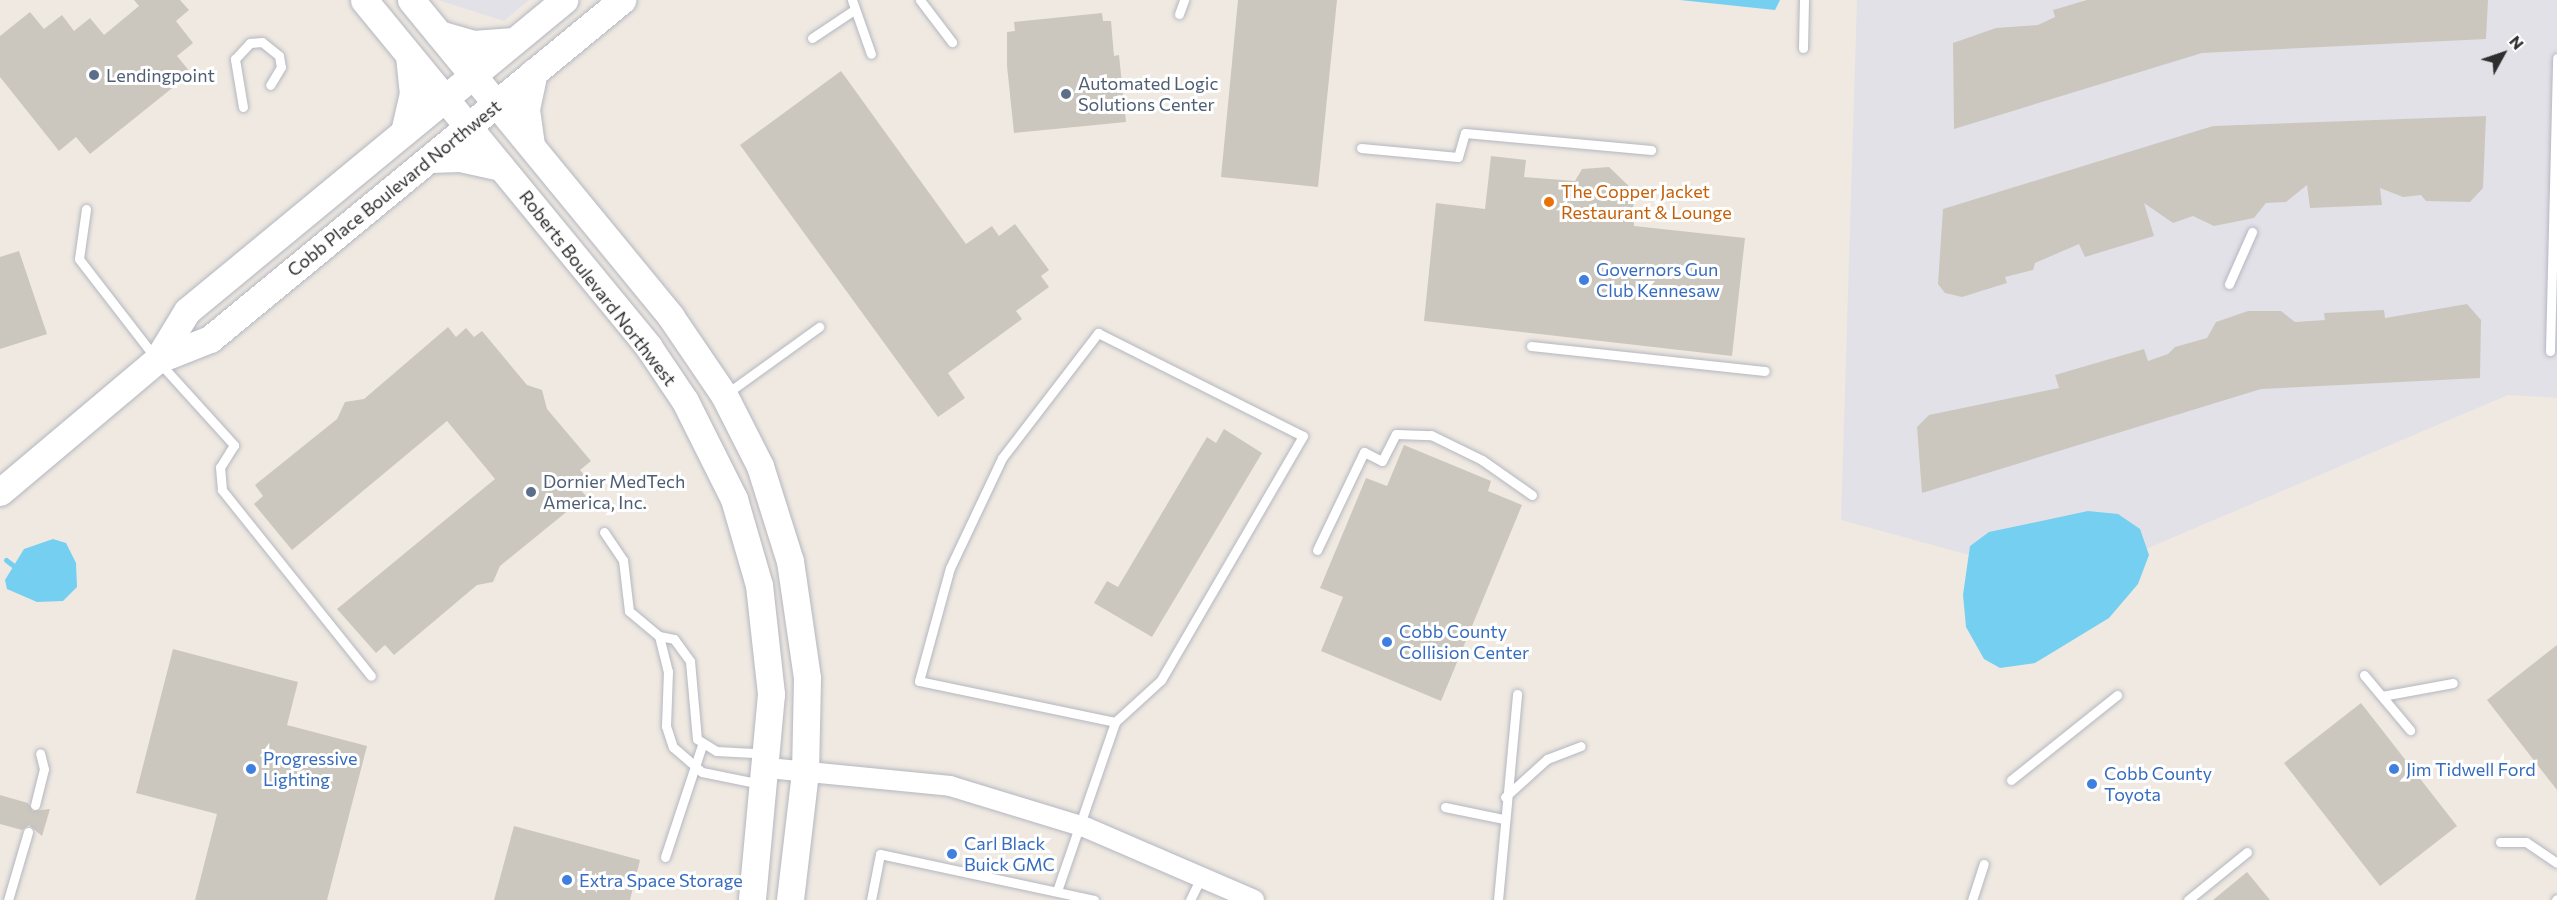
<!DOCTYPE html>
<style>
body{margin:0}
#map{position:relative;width:2557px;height:900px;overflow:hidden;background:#efe9e1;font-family:Commissioner,sans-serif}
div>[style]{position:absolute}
.industrial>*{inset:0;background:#e3e1e8}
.water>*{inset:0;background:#75cff0}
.stream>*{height:5px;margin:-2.5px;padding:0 2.5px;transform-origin:2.5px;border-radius:2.5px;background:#75cff0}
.building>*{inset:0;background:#cbc7bf}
.roads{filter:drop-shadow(0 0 2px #b4b7c1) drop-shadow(0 0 2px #b4b7c1)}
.lane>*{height:9px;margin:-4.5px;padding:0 4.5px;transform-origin:4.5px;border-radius:4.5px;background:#fff}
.street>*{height:20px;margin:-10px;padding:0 10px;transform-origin:10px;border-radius:10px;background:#fff}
.secondary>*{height:27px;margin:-13.5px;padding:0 13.5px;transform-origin:13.5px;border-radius:13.5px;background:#fff}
.dots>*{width:16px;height:16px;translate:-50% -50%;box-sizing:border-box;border:3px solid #fff;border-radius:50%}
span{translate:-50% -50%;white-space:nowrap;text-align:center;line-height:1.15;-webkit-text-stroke:6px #fff;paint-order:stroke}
.service-label{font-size:18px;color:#4e5e75}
.left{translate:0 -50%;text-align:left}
.street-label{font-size:18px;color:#2e2e2e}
.food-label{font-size:18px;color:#c56008}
.shop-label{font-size:18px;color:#366cbe}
.north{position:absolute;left:2473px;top:24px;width:60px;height:60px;-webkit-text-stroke:4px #fff;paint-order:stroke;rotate:50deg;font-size:16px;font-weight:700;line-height:24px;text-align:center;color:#2e2e2e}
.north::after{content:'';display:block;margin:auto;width:21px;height:27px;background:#2e2e2e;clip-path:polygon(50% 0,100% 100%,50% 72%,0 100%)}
</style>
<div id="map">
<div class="industrial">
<i style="clip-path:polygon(438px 0,529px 0,504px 21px)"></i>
<i style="clip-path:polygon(1857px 0,2557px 0,2557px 398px,2508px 395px,2068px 582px,1841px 520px)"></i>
</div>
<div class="water">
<i style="clip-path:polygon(1680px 0,1780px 0,1775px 10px)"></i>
<i style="clip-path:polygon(2088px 511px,2118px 514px,2140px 529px,2149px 555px,2138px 584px,2109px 618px,2035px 663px,2000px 668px,1984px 659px,1966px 627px,1963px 595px,1970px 546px,1989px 532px)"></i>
<i style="clip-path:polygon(53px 539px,66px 543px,76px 563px,77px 587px,63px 601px,37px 602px,7px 589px,5px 580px,24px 549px)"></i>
</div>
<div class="stream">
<i style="left:6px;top:560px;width:10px;rotate:37deg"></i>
</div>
<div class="building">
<i style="clip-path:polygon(134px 0,180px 0,189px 10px,176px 21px,193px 43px,177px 56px,191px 73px,90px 154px,76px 137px,59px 151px,0 77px,0 36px,30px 12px,44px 29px,62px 15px,74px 31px,90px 18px,104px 35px,139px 6px)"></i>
<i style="clip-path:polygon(1238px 0,1337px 0,1318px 187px,1221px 177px)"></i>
<i style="clip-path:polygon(2087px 0,2488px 0,2486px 39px,2202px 53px,1954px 129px,1953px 43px,1996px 28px,2038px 25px,2055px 17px,2053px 10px)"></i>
<i style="clip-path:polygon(1102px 13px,1103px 21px,1111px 21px,1114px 56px,1119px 55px,1126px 122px,1014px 133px,1007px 66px,1007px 32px,1015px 31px,1014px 22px)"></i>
<i style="clip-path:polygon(841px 71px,966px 244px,992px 226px,999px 236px,1015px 224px,1049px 270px,1041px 276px,1049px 287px,1016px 311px,1022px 319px,948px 373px,965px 398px,938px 417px,740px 145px)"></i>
<i style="clip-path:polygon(2486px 116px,2483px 188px,2470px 202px,2426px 201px,2421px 195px,2403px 197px,2380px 188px,2382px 205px,2310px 208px,2307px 185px,2286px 202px,2266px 203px,2254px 218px,2214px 226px,2193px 216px,2173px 223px,2144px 203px,2154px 236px,2085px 257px,2079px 244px,2035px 263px,2033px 270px,2005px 277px,2007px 283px,1962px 297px,1945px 293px,1938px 284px,1943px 209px,2213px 126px)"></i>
<i style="clip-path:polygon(1491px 156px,1526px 160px,1524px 177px,1575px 181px,1582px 169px,1609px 167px,1633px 190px,1634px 226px,1745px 238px,1732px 356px,1424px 321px,1436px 203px,1485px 209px)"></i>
<i style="clip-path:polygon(19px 251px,47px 334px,0 349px,0 257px)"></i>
<i style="clip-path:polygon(2467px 304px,2481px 320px,2480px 378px,2261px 389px,1922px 493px,1917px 427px,1929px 415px,2059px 388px,2055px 375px,2144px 349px,2148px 361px,2168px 354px,2175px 347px,2207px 338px,2216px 322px,2248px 311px,2281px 311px,2295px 322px,2325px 320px,2324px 313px,2384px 310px,2385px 318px)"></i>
<i style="clip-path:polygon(448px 327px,456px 337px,466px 328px,474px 337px,482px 331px,527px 385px,542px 390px,547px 409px,591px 461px,580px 470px,588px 480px,579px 488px,586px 496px,500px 566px,493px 582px,477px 585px,394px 655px,385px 645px,376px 653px,337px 609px,495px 479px,447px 421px,292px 550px,254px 504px,263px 496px,255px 485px,337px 419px,345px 402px,364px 399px)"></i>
<i style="clip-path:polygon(1224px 429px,1262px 453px,1152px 637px,1094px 603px,1107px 581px,1118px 587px,1207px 437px,1216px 443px)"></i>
<i style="clip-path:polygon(1404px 445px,1491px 481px,1488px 491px,1522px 505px,1441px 701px,1321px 651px,1343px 597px,1320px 588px,1366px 478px,1387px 486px)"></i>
<i style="clip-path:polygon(2557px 645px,2557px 790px,2487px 700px)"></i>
<i style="clip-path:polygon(173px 649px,298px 682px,287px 725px,367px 746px,327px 900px,195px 900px,217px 814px,136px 793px)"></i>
<i style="clip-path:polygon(2361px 703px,2457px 826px,2380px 886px,2284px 763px)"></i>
<i style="clip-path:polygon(0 795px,28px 803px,33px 811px,50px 809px,42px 836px,29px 825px,22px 830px,0 824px)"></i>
<i style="clip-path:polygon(514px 826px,640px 860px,630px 900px,494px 900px)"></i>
<i style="clip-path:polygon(2247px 872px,2270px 900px,2213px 900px)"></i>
</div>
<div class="roads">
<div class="lane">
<i style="left:852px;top:0;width:57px;rotate:70.6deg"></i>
<i style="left:920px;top:0;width:53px;rotate:52.7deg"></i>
<i style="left:1179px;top:14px;width:15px;rotate:-70deg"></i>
<i style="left:812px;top:38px;width:50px;rotate:-33.7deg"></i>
<i style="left:1803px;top:48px;width:48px;rotate:-88.8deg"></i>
<i style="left:243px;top:107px;width:49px;rotate:-99.5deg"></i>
<i style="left:235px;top:59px;width:22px;rotate:-47deg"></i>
<i style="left:250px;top:43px;width:12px;rotate:-5deg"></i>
<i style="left:262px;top:42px;width:22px;rotate:39deg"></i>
<i style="left:279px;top:56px;width:11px;rotate:80deg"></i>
<i style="left:281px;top:67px;width:21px;rotate:121deg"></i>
<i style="left:1361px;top:148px;width:97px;rotate:5.3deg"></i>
<i style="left:1458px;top:157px;width:25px;rotate:-74deg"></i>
<i style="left:1465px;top:133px;width:187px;rotate:5.2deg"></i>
<i style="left:86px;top:209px;width:50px;rotate:98deg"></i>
<i style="left:79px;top:259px;width:128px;rotate:52.3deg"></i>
<i style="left:157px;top:360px;width:115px;rotate:47.8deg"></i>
<i style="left:234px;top:445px;width:26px;rotate:122deg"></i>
<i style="left:220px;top:467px;width:23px;rotate:85deg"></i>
<i style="left:222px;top:490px;width:238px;rotate:51.3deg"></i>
<i style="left:2229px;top:284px;width:57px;rotate:-66.1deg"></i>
<i style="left:1531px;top:346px;width:235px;rotate:6.1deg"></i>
<i style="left:2550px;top:351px;width:293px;rotate:-88.6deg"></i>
<i style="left:726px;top:394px;width:115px;rotate:-35.8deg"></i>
<i style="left:604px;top:532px;width:34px;rotate:56deg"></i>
<i style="left:623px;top:560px;width:51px;rotate:83.3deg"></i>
<i style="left:629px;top:611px;width:39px;rotate:40deg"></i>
<i style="left:659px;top:636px;width:15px;rotate:11deg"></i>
<i style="left:674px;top:639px;width:27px;rotate:54deg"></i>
<i style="left:690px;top:661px;width:78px;rotate:84.9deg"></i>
<i style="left:697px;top:739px;width:22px;rotate:32deg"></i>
<i style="left:716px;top:751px;width:38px;rotate:3deg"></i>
<i style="left:754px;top:753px;width:8px;rotate:45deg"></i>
<i style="left:1317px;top:550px;width:109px;rotate:-64.4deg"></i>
<i style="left:1364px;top:452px;width:20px;rotate:27deg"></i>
<i style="left:1382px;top:461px;width:30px;rotate:-63deg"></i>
<i style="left:1396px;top:434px;width:35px;rotate:2deg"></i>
<i style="left:1431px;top:435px;width:57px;rotate:26.1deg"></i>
<i style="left:1482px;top:460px;width:61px;rotate:35deg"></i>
<i style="left:659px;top:636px;width:36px;rotate:76deg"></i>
<i style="left:668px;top:671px;width:55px;rotate:92.1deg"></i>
<i style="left:666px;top:726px;width:22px;rotate:72deg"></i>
<i style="left:673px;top:747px;width:38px;rotate:41deg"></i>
<i style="left:702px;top:772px;width:50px;rotate:11.5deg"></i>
<i style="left:751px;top:782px;width:8px;rotate:-40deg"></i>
<i style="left:2364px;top:675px;width:72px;rotate:50.1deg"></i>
<i style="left:2382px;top:696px;width:72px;rotate:-10.4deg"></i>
<i style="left:2011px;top:780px;width:136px;rotate:-38.7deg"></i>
<i style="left:1505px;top:797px;width:57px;rotate:-42.1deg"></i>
<i style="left:1547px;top:759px;width:36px;rotate:-21deg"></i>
<i style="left:35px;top:805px;width:37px;rotate:-76deg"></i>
<i style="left:44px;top:769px;width:16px;rotate:-104deg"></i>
<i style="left:1445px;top:807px;width:59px;rotate:11.7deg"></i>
<i style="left:2500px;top:842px;width:26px"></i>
<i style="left:2526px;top:842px;width:37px;rotate:34deg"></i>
<i style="left:665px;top:857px;width:118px;rotate:-71.7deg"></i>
<i style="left:1058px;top:888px;width:176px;rotate:-71deg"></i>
<i style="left:1115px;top:722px;width:200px;rotate:-168.2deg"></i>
<i style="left:919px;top:681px;width:117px;rotate:-74.7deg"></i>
<i style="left:950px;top:568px;width:122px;rotate:-64.7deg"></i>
<i style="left:1002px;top:458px;width:158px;rotate:-52.5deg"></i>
<i style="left:1098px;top:333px;width:229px;rotate:26.7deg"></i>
<i style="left:1303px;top:436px;width:282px;rotate:120.2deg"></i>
<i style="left:1161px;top:680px;width:62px;rotate:137.6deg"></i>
<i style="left:8px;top:900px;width:71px;rotate:-73.6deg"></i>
<i style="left:871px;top:900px;width:47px;rotate:-78.9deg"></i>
<i style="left:880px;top:854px;width:219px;rotate:12.1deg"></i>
<i style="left:1190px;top:900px;width:25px;rotate:-64deg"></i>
<i style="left:1498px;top:900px;width:207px;rotate:-84.7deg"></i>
<i style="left:1972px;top:900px;width:38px;rotate:-72deg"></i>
<i style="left:2188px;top:900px;width:76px;rotate:-39.1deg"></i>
<i style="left:2556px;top:900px;width:1px;rotate:-45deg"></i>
</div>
<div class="street">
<i style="left:768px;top:768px;width:183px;rotate:5.6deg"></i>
<i style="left:950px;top:786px;width:143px;rotate:17deg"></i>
<i style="left:1087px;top:828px;width:182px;rotate:23.3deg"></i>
</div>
<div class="secondary">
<i style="left:364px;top:0;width:448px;rotate:50.6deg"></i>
<i style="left:648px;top:346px;width:66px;rotate:56.1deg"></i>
<i style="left:685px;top:401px;width:110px;rotate:63.4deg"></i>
<i style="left:734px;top:499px;width:90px;rotate:73.8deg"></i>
<i style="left:759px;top:585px;width:110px;rotate:83.7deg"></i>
<i style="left:771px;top:694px;width:207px;rotate:95.3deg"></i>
<i style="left:411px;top:0;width:410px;rotate:50.6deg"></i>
<i style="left:671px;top:317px;width:94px;rotate:55.8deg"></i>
<i style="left:724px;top:395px;width:80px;rotate:63.1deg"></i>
<i style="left:760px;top:466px;width:100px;rotate:72.5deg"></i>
<i style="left:790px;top:561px;width:118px;rotate:81.7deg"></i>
<i style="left:807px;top:678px;width:94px;rotate:91.2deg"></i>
<i style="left:805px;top:772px;width:129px;rotate:96.7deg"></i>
<i style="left:439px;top:34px;width:35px;rotate:16deg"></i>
<i style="left:473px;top:44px;width:41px;rotate:-4.2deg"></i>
<i style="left:404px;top:132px;width:39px;rotate:-77deg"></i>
<i style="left:413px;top:94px;width:38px;rotate:-96deg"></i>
<i style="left:531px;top:145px;width:36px;rotate:-98deg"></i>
<i style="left:526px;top:109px;width:38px;rotate:-78deg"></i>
<i style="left:429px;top:159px;width:31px;rotate:-2deg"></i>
<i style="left:460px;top:158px;width:42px;rotate:12.4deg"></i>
<i style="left:157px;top:360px;width:57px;rotate:-58.5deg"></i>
<i style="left:187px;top:311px;width:489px;rotate:-39.5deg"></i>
<i style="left:0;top:492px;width:205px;rotate:-40.1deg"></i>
<i style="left:157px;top:360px;width:57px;rotate:-21.6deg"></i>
<i style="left:210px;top:339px;width:534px;rotate:-39.45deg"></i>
</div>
</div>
<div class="dots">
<i style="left:94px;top:75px;background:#5c6f8a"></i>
<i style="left:1066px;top:94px;background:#5c6f8a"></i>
<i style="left:1549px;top:202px;background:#e8710a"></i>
<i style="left:1584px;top:280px;background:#3f7fe0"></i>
<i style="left:531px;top:492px;background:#5c6f8a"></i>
<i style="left:1387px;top:642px;background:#3f7fe0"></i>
<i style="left:251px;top:769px;background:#3f7fe0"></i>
<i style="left:2394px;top:769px;background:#3f7fe0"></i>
<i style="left:2092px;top:784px;background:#3f7fe0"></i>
<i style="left:952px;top:854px;background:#3f7fe0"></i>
<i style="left:567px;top:880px;background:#3f7fe0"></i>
</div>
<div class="service-label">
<span class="left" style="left:106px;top:75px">Lendingpoint</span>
<span class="left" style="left:1078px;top:94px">Automated Logic<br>Solutions Center</span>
<span class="left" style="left:543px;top:492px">Dornier MedTech<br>America, Inc.</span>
</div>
<div class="street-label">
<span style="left:394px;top:188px;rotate:-39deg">Cobb Place Boulevard Northwest</span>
<span style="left:598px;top:288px;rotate:52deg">Roberts Boulevard Northwest</span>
</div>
<div class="food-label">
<span class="left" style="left:1561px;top:202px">The Copper Jacket<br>Restaurant &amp; Lounge</span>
</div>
<div class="shop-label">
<span class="left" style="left:1596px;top:280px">Governors Gun<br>Club Kennesaw</span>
<span class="left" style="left:1399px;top:642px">Cobb County<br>Collision Center</span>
<span class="left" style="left:263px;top:769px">Progressive<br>Lighting</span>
<span class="left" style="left:2406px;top:769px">Jim Tidwell Ford</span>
<span class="left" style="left:2104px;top:784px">Cobb County<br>Toyota</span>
<span class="left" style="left:964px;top:854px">Carl Black<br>Buick GMC</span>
<span class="left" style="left:579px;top:880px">Extra Space Storage</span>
</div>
<div class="north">N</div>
</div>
